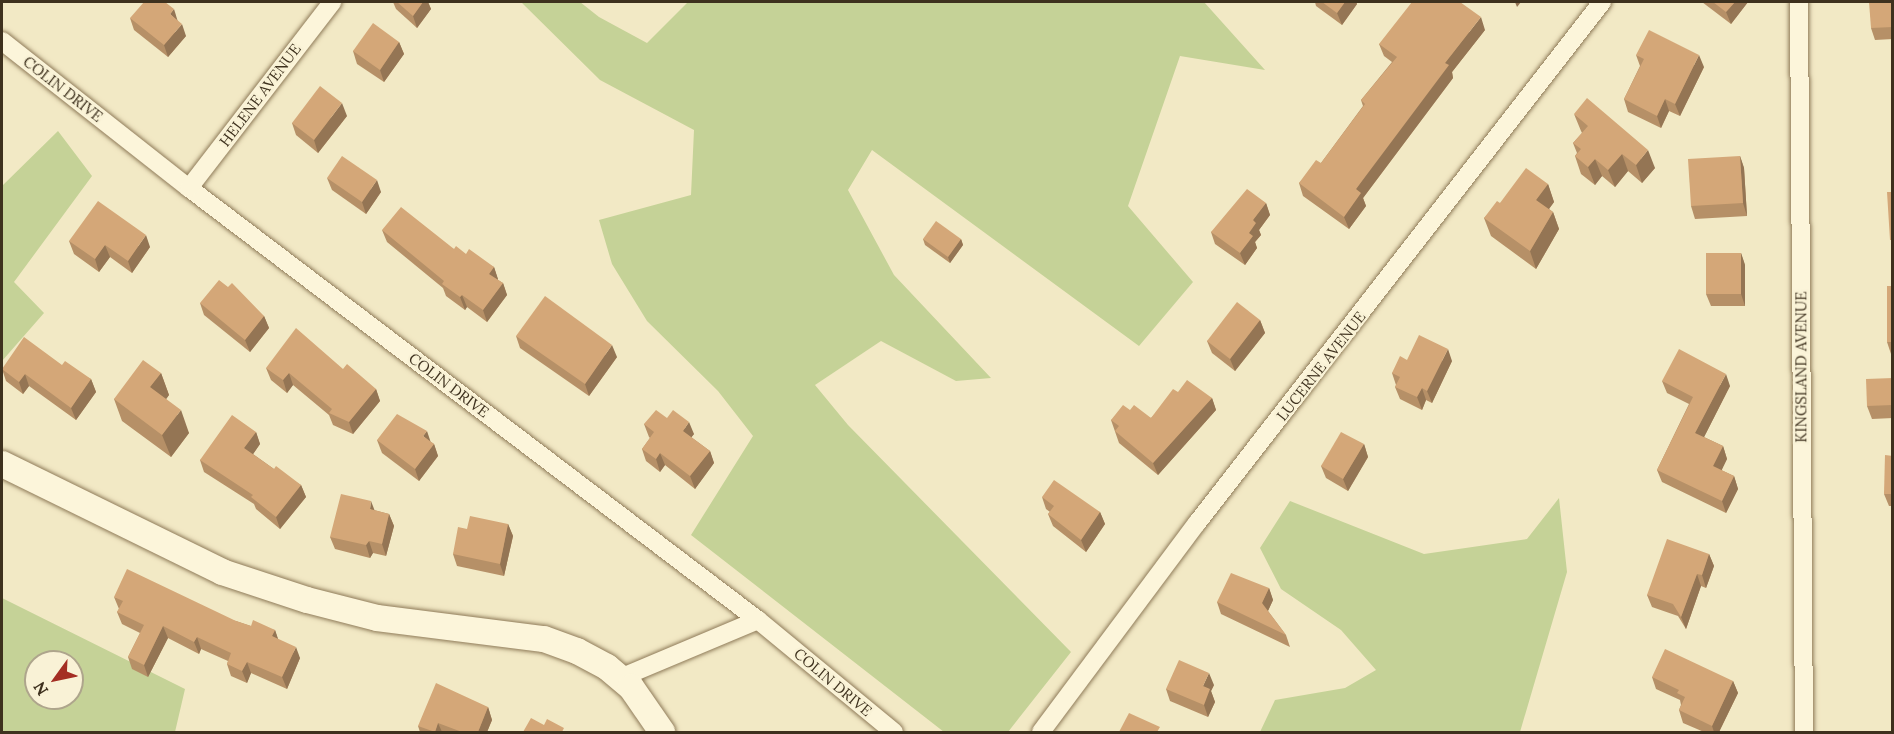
<!DOCTYPE html>
<style>
body{margin:0}
#map{position:relative;width:1894px;height:734px;overflow:hidden;background:#f2e9c5;font-family:Lora,serif}
div>[style]{position:absolute}
.green>*{inset:0;background:#c5d297}
.roads{filter:drop-shadow(0 0 2px #8f7b59) drop-shadow(0 0 2px #8f7b59)}
.street>*{height:18px;margin:-9px;padding:0 9px;transform-origin:9px;border-radius:9px;background:#fcf5da}
.secondary>*{height:26px;margin:-13px;padding:0 13px;transform-origin:13px;border-radius:13px;background:#fcf5da}
.wall>*{inset:0;background:#b69067}
.shaded-wall>*{inset:0;background:#947554}
.building>*{inset:0;background:#d4a778}
span{translate:-50% -50%;white-space:nowrap;text-align:center;line-height:1.15;-webkit-text-stroke:4.5px #f9f2d6;paint-order:stroke}
.street-label{font-size:15px;color:#3e311e}
.frame{position:absolute;inset:0;border:3px solid #3e311e;pointer-events:none}
.north{position:absolute;left:24px;top:650px;width:60px;height:60px;box-sizing:border-box;background:#f9f2d6;border:2px solid #aea58c;border-radius:50%;rotate:237deg;font-size:16px;font-weight:700;line-height:24px;text-align:center;color:#3e311e}
.north::after{content:'';display:block;margin:auto;width:21px;height:27px;background:#a42e23;clip-path:polygon(50% 0,100% 100%,50% 72%,0 100%)}
</style>
<div id="map">
<div class="green">
<i style="clip-path:polygon(521px 2px,580px 2px,599px 17px,647px 43px,688px 2px,1204px 2px,1265px 70px,1180px 56px,1128px 206px,1193px 282px,1139px 346px,872px 150px,848px 190px,894px 275px,991px 378px,956px 381px,881px 341px,815px 385px,848px 425px,1071px 652px,1008px 732px,944px 732px,691px 535px,753px 436px,718px 391px,647px 321px,612px 264px,599px 220px,691px 195px,694px 130px,600px 80px)"></i>
<i style="clip-path:polygon(58px 131px,92px 176px,14px 282px,44px 313px,2px 361px,2px 186px)"></i>
<i style="clip-path:polygon(1559px 498px,1567px 572px,1520px 732px,1260px 732px,1275px 700px,1345px 688px,1376px 670px,1341px 630px,1281px 589px,1260px 548px,1290px 501px,1424px 554px,1527px 539px)"></i>
<i style="clip-path:polygon(evenodd,2px 598px,185px 689px,175px 732px,2px 732px,2px 598px,36px 662px,72px 662px,72px 698px,36px 698px,36px 662px)"></i>
</div>
<div class="roads">
<div class="street">
<i style="left:1799px;top:2px;width:730px;rotate:89.61deg"></i>
<i style="left:2px;top:41px;width:238px;rotate:38.2deg"></i>
<i style="left:189px;top:188px;width:714px;rotate:37.21deg"></i>
<i style="left:758px;top:620px;width:176px;rotate:39.5deg"></i>
<i style="left:189px;top:188px;width:235px;rotate:-52.4deg"></i>
<i style="left:620px;top:678px;width:150px;rotate:-22.8deg"></i>
<i style="left:1041px;top:732px;width:261px;rotate:-53.3deg"></i>
<i style="left:1197px;top:523px;width:660px;rotate:-52.14deg"></i>
</div>
<div class="secondary">
<i style="left:2px;top:464px;width:245px;rotate:26.1deg"></i>
<i style="left:222px;top:572px;width:89px;rotate:18.2deg"></i>
<i style="left:307px;top:600px;width:72px;rotate:14.4deg"></i>
<i style="left:377px;top:618px;width:168px;rotate:7.2deg"></i>
<i style="left:544px;top:639px;width:35px;rotate:20deg"></i>
<i style="left:577px;top:651px;width:34px;rotate:28deg"></i>
<i style="left:607px;top:667px;width:31px;rotate:40deg"></i>
<i style="left:631px;top:687px;width:55px;rotate:55.4deg"></i>
</div>
</div>
<div class="wall">
<i style="clip-path:polygon(393px 2px,428px 2px,431px 9px,417px 28px,396px 9px)"></i>
<i style="clip-path:polygon(1315px 2px,1356px 2px,1357px 4px,1342px 25px,1316px 6px)"></i>
<i style="clip-path:polygon(1702px 2px,1748px 2px,1731px 24px)"></i>
<i style="clip-path:polygon(1893px 2px,1893px 39px,1875px 40px,1871px 28px)"></i>
<i style="clip-path:polygon(130px 18px,186px 36px,168px 57px,134px 30px)"></i>
<i style="clip-path:polygon(1485px 30px,1452px 72px,1453px 78px,1363px 198px,1366px 206px,1349px 229px,1303px 196px,1299px 183px,1321px 163px,1363px 106px,1361px 100px,1392px 62px,1384px 56px,1379px 44px)"></i>
<i style="clip-path:polygon(399px 42px,404px 54px,384px 82px,357px 64px,353px 51px)"></i>
<i style="clip-path:polygon(1636px 55px,1704px 67px,1680px 116px,1669px 111px,1661px 128px,1628px 112px,1624px 99px,1640px 66px)"></i>
<i style="clip-path:polygon(1574px 114px,1655px 168px,1642px 183px,1628px 171px,1615px 187px,1602px 176px,1595px 185px,1581px 174px,1575px 156px,1577px 153px,1573px 143px,1582px 133px,1581px 131px)"></i>
<i style="clip-path:polygon(347px 116px,318px 153px,296px 135px,292px 123px)"></i>
<i style="clip-path:polygon(1740px 156px,1744px 168px,1747px 216px,1695px 219px,1691px 206px)"></i>
<i style="clip-path:polygon(327px 178px,381px 192px,366px 214px,332px 190px)"></i>
<i style="clip-path:polygon(1548px 184px,1554px 202px,1549px 209px,1553px 212px,1559px 229px,1536px 269px,1491px 236px,1484px 218px,1500px 203px)"></i>
<i style="clip-path:polygon(1266px 203px,1270px 215px,1259px 230px,1261px 235px,1255px 242px,1257px 248px,1245px 265px,1215px 244px,1211px 232px)"></i>
<i style="clip-path:polygon(382px 230px,454px 249px,494px 267px,498px 280px,503px 283px,507px 295px,487px 322px,467px 307px,465px 310px,446px 296px,443px 288px,387px 242px)"></i>
<i style="clip-path:polygon(923px 239px,961px 239px,963px 245px,950px 263px,925px 245px)"></i>
<i style="clip-path:polygon(69px 241px,150px 247px,132px 273px,110px 257px,99px 272px,74px 254px)"></i>
<i style="clip-path:polygon(1741px 253px,1745px 265px,1745px 306px,1711px 306px,1706px 294px)"></i>
<i style="clip-path:polygon(1893px 286px,1893px 354px,1891px 354px,1887px 342px)"></i>
<i style="clip-path:polygon(200px 303px,264px 316px,269px 328px,250px 352px,204px 315px)"></i>
<i style="clip-path:polygon(1260px 320px,1265px 333px,1235px 371px,1212px 353px,1207px 341px)"></i>
<i style="clip-path:polygon(516px 336px,617px 357px,589px 396px,520px 348px)"></i>
<i style="clip-path:polygon(1407px 360px,1452px 361px,1432px 403px,1426px 400px,1422px 410px,1400px 399px,1395px 387px,1396px 385px,1392px 373px)"></i>
<i style="clip-path:polygon(62px 365px,91px 379px,96px 392px,76px 420px,29px 386px,23px 394px,6px 381px,2px 369px)"></i>
<i style="clip-path:polygon(266px 368px,376px 389px,380px 401px,353px 434px,333px 425px,329px 415px,293px 385px,287px 393px,271px 380px)"></i>
<i style="clip-path:polygon(161px 373px,169px 395px,166px 399px,189px 433px,171px 457px,122px 421px,114px 399px)"></i>
<i style="clip-path:polygon(1893px 378px,1893px 418px,1872px 419px,1867px 406px)"></i>
<i style="clip-path:polygon(1662px 381px,1730px 386px,1704px 437px,1723px 446px,1727px 459px,1721px 470px,1734px 476px,1738px 489px,1726px 513px,1662px 482px,1657px 470px,1689px 404px,1667px 393px)"></i>
<i style="clip-path:polygon(1178px 392px,1212px 398px,1216px 410px,1158px 475px,1119px 443px,1111px 420px,1130px 410px,1151px 418px)"></i>
<i style="clip-path:polygon(667px 418px,694px 434px,691px 437px,710px 451px,714px 463px,695px 489px,665px 465px,660px 472px,646px 461px,642px 449px,650px 438px,649px 437px,644px 424px)"></i>
<i style="clip-path:polygon(256px 432px,260px 444px,253px 454px,274px 469px,301px 485px,306px 497px,280px 529px,256px 509px,254px 504px,204px 472px,200px 460px)"></i>
<i style="clip-path:polygon(377px 440px,431px 442px,434px 444px,438px 456px,419px 481px,382px 453px)"></i>
<i style="clip-path:polygon(1364px 444px,1368px 457px,1348px 491px,1326px 478px,1321px 466px)"></i>
<i style="clip-path:polygon(1893px 456px,1893px 506px,1889px 506px,1884px 494px)"></i>
<i style="clip-path:polygon(1042px 497px,1100px 512px,1105px 524px,1086px 552px,1053px 526px,1048px 514px,1050px 512px,1046px 509px)"></i>
<i style="clip-path:polygon(374px 510px,389px 514px,394px 526px,386px 556px,373px 553px,370px 558px,335px 549px,330px 537px)"></i>
<i style="clip-path:polygon(508px 524px,513px 536px,504px 576px,457px 566px,453px 554px,467px 529px)"></i>
<i style="clip-path:polygon(1709px 554px,1714px 566px,1706px 588px,1701px 586px,1686px 629px,1678px 616px,1652px 607px,1647px 595px)"></i>
<i style="clip-path:polygon(1269px 588px,1273px 600px,1268px 611px,1286px 635px,1290px 647px,1221px 614px,1217px 602px)"></i>
<i style="clip-path:polygon(114px 597px,236px 621px,251px 626px,275px 630px,278px 639px,300px 658px,287px 689px,251px 673px,247px 683px,231px 676px,227px 664px,228px 661px,201px 649px,199px 654px,168px 638px,148px 677px,132px 669px,128px 657px,140px 633px,122px 624px,117px 612px,119px 609px)"></i>
<i style="clip-path:polygon(1652px 677px,1733px 681px,1738px 693px,1719px 732px,1704px 732px,1683px 723px,1679px 710px,1681px 705px,1680px 700px,1656px 689px)"></i>
<i style="clip-path:polygon(1214px 685px,1211px 691px,1215px 702px,1208px 717px,1170px 701px,1166px 689px)"></i>
<i style="clip-path:polygon(488px 707px,492px 720px,487px 732px,420px 732px,418px 726px)"></i>
</div>
<div class="shaded-wall">
<i style="clip-path:polygon(423px 2px,428px 2px,431px 9px,417px 28px,413px 16px)"></i>
<i style="clip-path:polygon(1345px 2px,1356px 2px,1357px 4px,1342px 25px,1337px 13px)"></i>
<i style="clip-path:polygon(1515px 2px,1521px 2px,1517px 7px)"></i>
<i style="clip-path:polygon(1735px 2px,1748px 2px,1731px 24px,1726px 12px)"></i>
<i style="clip-path:polygon(174px 9px,178px 22px,170px 14px)"></i>
<i style="clip-path:polygon(1481px 17px,1485px 30px,1452px 72px,1453px 78px,1363px 198px,1366px 206px,1349px 229px,1344px 217px,1356px 189px,1445px 63px)"></i>
<i style="clip-path:polygon(182px 24px,186px 36px,168px 57px,164px 45px)"></i>
<i style="clip-path:polygon(399px 42px,404px 54px,384px 82px,380px 70px)"></i>
<i style="clip-path:polygon(1699px 55px,1704px 67px,1680px 116px,1675px 104px)"></i>
<i style="clip-path:polygon(1665px 99px,1669px 111px,1661px 128px,1657px 116px)"></i>
<i style="clip-path:polygon(342px 103px,347px 116px,318px 153px,314px 140px)"></i>
<i style="clip-path:polygon(1648px 150px,1655px 168px,1642px 183px,1636px 165px)"></i>
<i style="clip-path:polygon(1622px 154px,1628px 171px,1615px 187px,1608px 170px)"></i>
<i style="clip-path:polygon(1740px 156px,1744px 168px,1747px 216px,1743px 203px)"></i>
<i style="clip-path:polygon(1595px 159px,1602px 176px,1595px 185px,1588px 167px)"></i>
<i style="clip-path:polygon(377px 180px,381px 192px,366px 214px,362px 202px)"></i>
<i style="clip-path:polygon(1548px 184px,1554px 202px,1543px 217px,1536px 200px)"></i>
<i style="clip-path:polygon(1266px 203px,1270px 215px,1259px 230px,1261px 235px,1255px 242px,1257px 248px,1245px 265px,1240px 253px,1249px 233px,1253px 220px)"></i>
<i style="clip-path:polygon(1553px 212px,1559px 229px,1536px 269px,1530px 251px)"></i>
<i style="clip-path:polygon(146px 235px,150px 247px,132px 273px,128px 261px)"></i>
<i style="clip-path:polygon(961px 239px,963px 245px,950px 263px,948px 257px)"></i>
<i style="clip-path:polygon(105px 245px,110px 257px,99px 272px,95px 259px)"></i>
<i style="clip-path:polygon(1741px 253px,1745px 265px,1745px 306px,1741px 294px)"></i>
<i style="clip-path:polygon(494px 267px,498px 279px,493px 286px,489px 274px)"></i>
<i style="clip-path:polygon(503px 283px,507px 295px,487px 322px,483px 310px)"></i>
<i style="clip-path:polygon(462px 295px,467px 307px,465px 310px,460px 297px)"></i>
<i style="clip-path:polygon(264px 316px,269px 328px,250px 352px,245px 340px)"></i>
<i style="clip-path:polygon(1260px 320px,1265px 333px,1235px 371px,1230px 359px)"></i>
<i style="clip-path:polygon(612px 345px,617px 357px,589px 396px,585px 384px)"></i>
<i style="clip-path:polygon(1448px 349px,1452px 361px,1432px 403px,1427px 391px)"></i>
<i style="clip-path:polygon(161px 373px,169px 395px,158px 410px,150px 387px)"></i>
<i style="clip-path:polygon(289px 373px,293px 385px,287px 393px,283px 380px)"></i>
<i style="clip-path:polygon(25px 374px,29px 386px,23px 394px,19px 382px)"></i>
<i style="clip-path:polygon(1726px 374px,1730px 386px,1700px 445px,1695px 433px)"></i>
<i style="clip-path:polygon(91px 379px,96px 392px,76px 420px,71px 408px)"></i>
<i style="clip-path:polygon(1422px 388px,1426px 400px,1422px 410px,1417px 397px)"></i>
<i style="clip-path:polygon(376px 389px,380px 401px,353px 434px,349px 422px)"></i>
<i style="clip-path:polygon(1212px 398px,1216px 410px,1158px 475px,1153px 463px)"></i>
<i style="clip-path:polygon(181px 410px,189px 433px,171px 457px,162px 435px)"></i>
<i style="clip-path:polygon(689px 422px,694px 434px,687px 443px,683px 431px)"></i>
<i style="clip-path:polygon(427px 431px,431px 443px,423px 436px)"></i>
<i style="clip-path:polygon(256px 432px,260px 444px,249px 460px,244px 448px)"></i>
<i style="clip-path:polygon(434px 444px,438px 456px,419px 481px,415px 469px)"></i>
<i style="clip-path:polygon(1364px 444px,1368px 457px,1348px 491px,1343px 479px)"></i>
<i style="clip-path:polygon(1723px 446px,1727px 459px,1718px 478px,1713px 466px)"></i>
<i style="clip-path:polygon(710px 451px,714px 463px,695px 489px,690px 476px)"></i>
<i style="clip-path:polygon(660px 453px,665px 465px,660px 472px,656px 459px)"></i>
<i style="clip-path:polygon(1734px 476px,1738px 489px,1726px 513px,1722px 501px)"></i>
<i style="clip-path:polygon(301px 485px,306px 497px,280px 529px,276px 517px)"></i>
<i style="clip-path:polygon(371px 501px,376px 514px,370px 509px)"></i>
<i style="clip-path:polygon(1100px 512px,1105px 524px,1086px 552px,1081px 540px)"></i>
<i style="clip-path:polygon(389px 514px,394px 526px,386px 556px,382px 544px)"></i>
<i style="clip-path:polygon(508px 524px,513px 536px,504px 576px,500px 564px)"></i>
<i style="clip-path:polygon(369px 541px,373px 553px,370px 558px,366px 545px)"></i>
<i style="clip-path:polygon(1709px 554px,1714px 566px,1706px 588px,1702px 575px)"></i>
<i style="clip-path:polygon(1697px 574px,1701px 586px,1686px 629px,1681px 617px)"></i>
<i style="clip-path:polygon(1269px 588px,1273px 600px,1266px 615px,1262px 603px)"></i>
<i style="clip-path:polygon(163px 626px,168px 638px,148px 677px,144px 665px)"></i>
<i style="clip-path:polygon(275px 630px,279px 642px,272px 636px)"></i>
<i style="clip-path:polygon(197px 637px,201px 649px,199px 654px,194px 642px)"></i>
<i style="clip-path:polygon(296px 647px,300px 658px,287px 689px,282px 677px)"></i>
<i style="clip-path:polygon(247px 662px,251px 673px,247px 683px,242px 671px)"></i>
<i style="clip-path:polygon(1209px 673px,1214px 685px,1211px 691px,1215px 702px,1208px 717px,1204px 705px,1203px 686px)"></i>
<i style="clip-path:polygon(1733px 681px,1738px 693px,1719px 732px,1714px 732px,1712px 726px)"></i>
<i style="clip-path:polygon(488px 707px,492px 720px,487px 732px,478px 732px)"></i>
<i style="clip-path:polygon(438px 723px,442px 732px,435px 732px)"></i>
</div>
<div class="building">
<i style="clip-path:polygon(144px 2px,165px 2px,174px 9px,170px 14px,182px 24px,164px 45px,130px 18px)"></i>
<i style="clip-path:polygon(397px 2px,423px 2px,413px 16px)"></i>
<i style="clip-path:polygon(1322px 2px,1345px 2px,1337px 13px)"></i>
<i style="clip-path:polygon(1412px 2px,1428px 2px,1430px 3px,1430px 2px,1460px 2px,1481px 17px,1445px 63px,1449px 65px,1356px 189px,1361px 193px,1344px 217px,1299px 183px,1316px 160px,1321px 163px,1365px 104px,1361px 100px,1397px 57px,1379px 44px)"></i>
<i style="clip-path:polygon(1713px 2px,1735px 2px,1726px 12px)"></i>
<i style="clip-path:polygon(1869px 2px,1893px 2px,1893px 27px,1871px 28px)"></i>
<i style="clip-path:polygon(373px 23px,399px 42px,380px 70px,353px 51px)"></i>
<i style="clip-path:polygon(1649px 30px,1699px 55px,1675px 104px,1665px 99px,1657px 116px,1624px 99px,1644px 59px,1636px 55px)"></i>
<i style="clip-path:polygon(320px 86px,342px 103px,314px 140px,292px 123px)"></i>
<i style="clip-path:polygon(1587px 98px,1648px 150px,1636px 165px,1622px 154px,1608px 170px,1595px 159px,1588px 167px,1575px 156px,1581px 149px,1573px 143px,1588px 126px,1574px 114px)"></i>
<i style="clip-path:polygon(342px 156px,377px 180px,362px 202px,327px 178px)"></i>
<i style="clip-path:polygon(1740px 156px,1743px 203px,1691px 206px,1688px 159px)"></i>
<i style="clip-path:polygon(1526px 168px,1548px 184px,1536px 200px,1553px 212px,1530px 251px,1484px 218px,1497px 201px,1500px 203px)"></i>
<i style="clip-path:polygon(1247px 189px,1266px 203px,1253px 220px,1256px 223px,1249px 233px,1253px 236px,1240px 253px,1211px 232px)"></i>
<i style="clip-path:polygon(1887px 192px,1893px 192px,1893px 240px,1890px 240px)"></i>
<i style="clip-path:polygon(98px 201px,146px 235px,128px 261px,105px 245px,95px 259px,69px 241px)"></i>
<i style="clip-path:polygon(401px 207px,454px 249px,456px 246px,466px 254px,469px 249px,494px 267px,489px 274px,503px 283px,483px 310px,462px 295px,460px 297px,442px 284px,444px 281px,382px 230px)"></i>
<i style="clip-path:polygon(936px 221px,961px 239px,948px 257px,923px 239px)"></i>
<i style="clip-path:polygon(1706px 253px,1741px 253px,1741px 294px,1706px 294px)"></i>
<i style="clip-path:polygon(219px 280px,228px 287px,232px 283px,264px 316px,245px 340px,200px 303px)"></i>
<i style="clip-path:polygon(1887px 286px,1893px 286px,1893px 342px,1887px 342px)"></i>
<i style="clip-path:polygon(545px 296px,612px 345px,585px 384px,516px 336px)"></i>
<i style="clip-path:polygon(1237px 302px,1260px 320px,1230px 359px,1207px 341px)"></i>
<i style="clip-path:polygon(296px 328px,343px 369px,347px 364px,376px 389px,349px 422px,329px 413px,332px 409px,289px 373px,283px 380px,266px 368px)"></i>
<i style="clip-path:polygon(1419px 335px,1448px 349px,1427px 391px,1422px 388px,1417px 397px,1395px 387px,1400px 377px,1392px 373px,1400px 356px,1407px 360px)"></i>
<i style="clip-path:polygon(24px 337px,62px 365px,65px 361px,91px 379px,71px 408px,25px 374px,19px 382px,2px 369px)"></i>
<i style="clip-path:polygon(1679px 349px,1726px 374px,1695px 433px,1723px 446px,1713px 466px,1734px 476px,1722px 501px,1657px 470px,1693px 397px,1662px 381px)"></i>
<i style="clip-path:polygon(143px 360px,161px 373px,150px 387px,181px 410px,162px 435px,114px 399px)"></i>
<i style="clip-path:polygon(1893px 378px,1893px 405px,1867px 406px,1866px 379px)"></i>
<i style="clip-path:polygon(1187px 380px,1212px 398px,1153px 463px,1115px 431px,1119px 426px,1111px 420px,1123px 405px,1130px 410px,1134px 405px,1151px 418px,1173px 389px,1178px 392px)"></i>
<i style="clip-path:polygon(656px 410px,667px 418px,673px 410px,689px 422px,683px 431px,710px 451px,690px 476px,660px 453px,656px 459px,642px 449px,654px 432px,644px 424px)"></i>
<i style="clip-path:polygon(397px 414px,427px 431px,423px 436px,434px 444px,415px 469px,377px 440px)"></i>
<i style="clip-path:polygon(232px 415px,256px 432px,244px 448px,274px 469px,276px 466px,301px 485px,276px 517px,251px 497px,253px 495px,200px 460px)"></i>
<i style="clip-path:polygon(1341px 432px,1364px 444px,1343px 479px,1321px 466px)"></i>
<i style="clip-path:polygon(1885px 455px,1893px 456px,1893px 494px,1884px 494px)"></i>
<i style="clip-path:polygon(1054px 480px,1100px 512px,1081px 540px,1048px 514px,1054px 506px,1042px 497px)"></i>
<i style="clip-path:polygon(341px 494px,371px 501px,370px 509px,389px 514px,382px 544px,369px 541px,366px 545px,330px 537px)"></i>
<i style="clip-path:polygon(470px 516px,508px 524px,500px 564px,453px 554px,458px 527px,467px 529px)"></i>
<i style="clip-path:polygon(1667px 539px,1709px 554px,1702px 575px,1697px 574px,1681px 617px,1673px 604px,1647px 595px)"></i>
<i style="clip-path:polygon(127px 569px,236px 621px,251px 626px,253px 620px,275px 630px,272px 636px,296px 647px,282px 677px,247px 662px,242px 671px,227px 664px,231px 653px,197px 637px,194px 642px,163px 626px,144px 665px,128px 657px,144px 625px,117px 612px,123px 601px,114px 597px)"></i>
<i style="clip-path:polygon(1231px 573px,1269px 588px,1262px 603px,1286px 635px,1217px 602px)"></i>
<i style="clip-path:polygon(1665px 649px,1733px 681px,1712px 726px,1679px 710px,1685px 697px,1677px 693px,1679px 690px,1652px 677px)"></i>
<i style="clip-path:polygon(1179px 660px,1209px 673px,1203px 686px,1210px 689px,1204px 705px,1166px 689px)"></i>
<i style="clip-path:polygon(436px 683px,488px 707px,478px 732px,462px 732px,438px 723px,435px 732px,418px 726px)"></i>
<i style="clip-path:polygon(1129px 713px,1160px 727px,1157px 732px,1119px 732px)"></i>
<i style="clip-path:polygon(531px 718px,544px 725px,547px 719px,564px 728px,562px 732px,523px 732px)"></i>
</div>
<div class="street-label">
<span style="left:63px;top:89px;rotate:38deg">COLIN DRIVE</span>
<span style="left:260px;top:95px;rotate:-53deg">HELENE AVENUE</span>
<span style="left:1321px;top:366px;rotate:-52deg">LUCERNE AVENUE</span>
<span style="left:1801px;top:367px;rotate:-90deg">KINGSLAND AVENUE</span>
<span style="left:449px;top:385px;rotate:37deg">COLIN DRIVE</span>
<span style="left:833px;top:682px;rotate:40deg">COLIN DRIVE</span>
</div>
<div class="frame"></div>
<div class="north">N</div>
</div>
